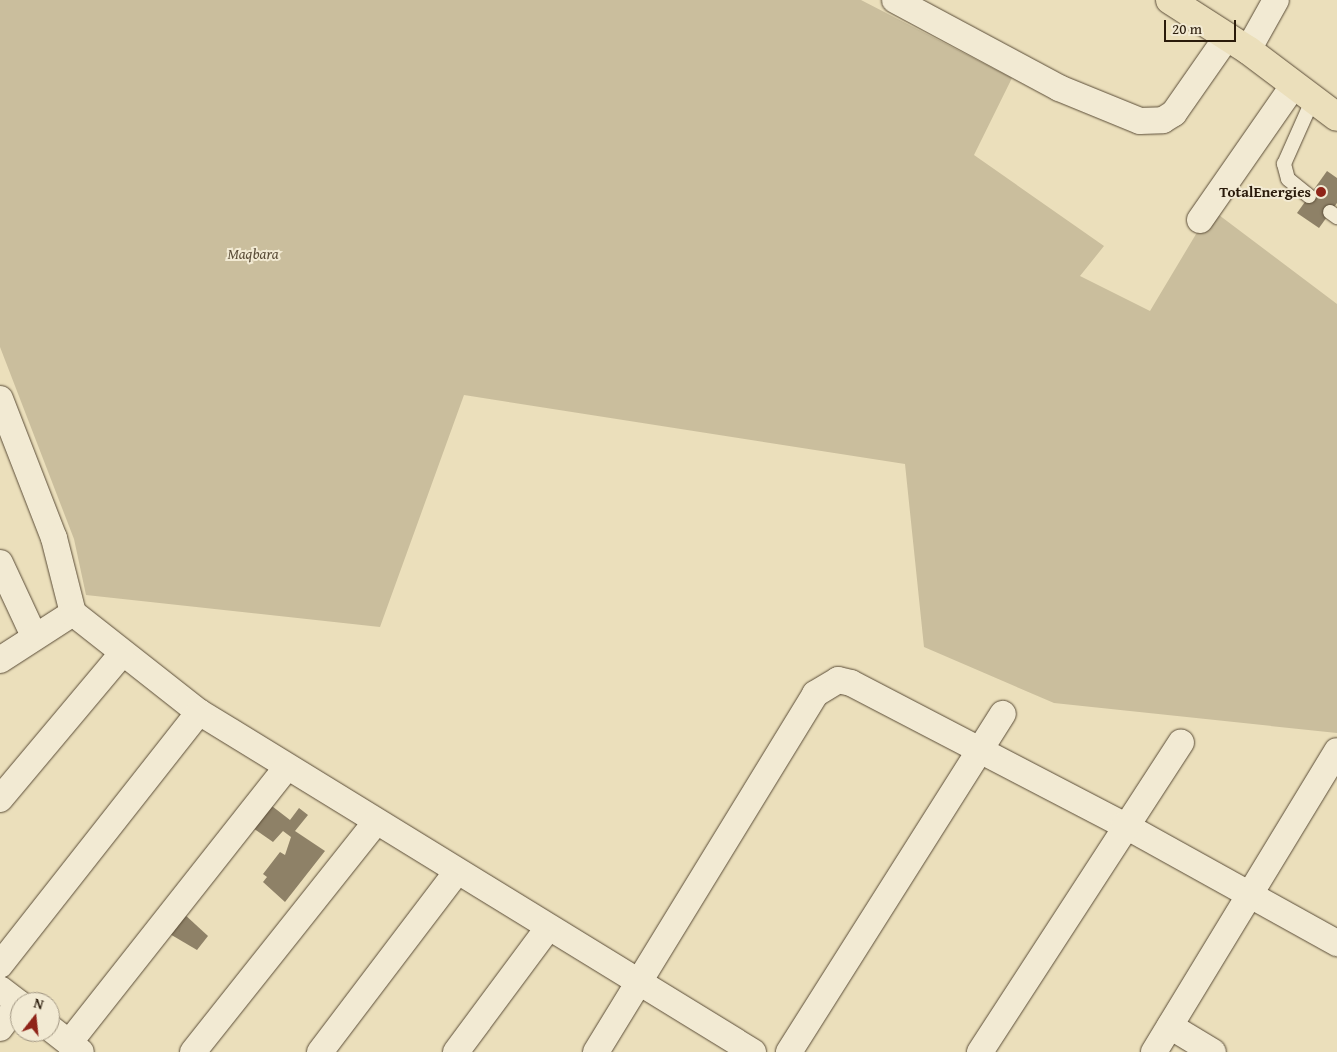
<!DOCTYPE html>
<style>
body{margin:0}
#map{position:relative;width:1337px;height:1052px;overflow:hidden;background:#ebdfbb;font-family:"Gentium Book Plus",serif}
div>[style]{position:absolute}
.green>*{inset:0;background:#cabe9d}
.building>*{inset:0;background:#8e8167}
.roads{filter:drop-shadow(0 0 1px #5a4c37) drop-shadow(0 0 1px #5a4c37)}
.lane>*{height:14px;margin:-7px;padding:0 7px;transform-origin:7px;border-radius:7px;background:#f2ead3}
.street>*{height:26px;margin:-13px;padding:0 13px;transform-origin:13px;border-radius:13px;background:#f2ead3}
.highway>*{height:28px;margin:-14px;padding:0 14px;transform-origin:14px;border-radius:14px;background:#ebdfbb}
.dots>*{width:14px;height:14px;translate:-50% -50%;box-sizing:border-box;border:2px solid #f2ead3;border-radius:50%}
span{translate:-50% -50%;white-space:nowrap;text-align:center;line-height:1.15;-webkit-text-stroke:4px #f2ead3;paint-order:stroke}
.poi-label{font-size:15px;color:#2a1b0b;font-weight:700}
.right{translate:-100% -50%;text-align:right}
.park-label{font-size:15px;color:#5a4c37;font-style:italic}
.north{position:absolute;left:10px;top:992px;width:50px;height:50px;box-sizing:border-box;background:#f2ead3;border:1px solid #a29783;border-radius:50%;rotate:16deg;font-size:14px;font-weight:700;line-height:20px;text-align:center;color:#2a1b0b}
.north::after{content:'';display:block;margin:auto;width:18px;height:22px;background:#8f2418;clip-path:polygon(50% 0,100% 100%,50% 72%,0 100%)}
.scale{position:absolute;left:1164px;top:20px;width:72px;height:22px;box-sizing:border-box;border:2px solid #2a1b0b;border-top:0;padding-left:6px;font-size:15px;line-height:18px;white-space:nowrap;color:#2a1b0b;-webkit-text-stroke:4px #f2ead3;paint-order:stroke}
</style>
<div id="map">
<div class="green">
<i style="clip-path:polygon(0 0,861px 0,1012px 78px,974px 155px,1104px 246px,1080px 276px,1150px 311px,1211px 209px,1337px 304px,1337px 733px,1054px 703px,924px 647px,905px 464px,464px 395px,380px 627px,86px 595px,74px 539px,0 347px)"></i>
</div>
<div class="building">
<i style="clip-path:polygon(1327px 171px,1337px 178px,1337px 203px,1319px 228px,1297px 213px)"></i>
<i style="clip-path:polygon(268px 803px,290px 820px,299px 808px,308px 815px,295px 831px,325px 851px,285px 902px,263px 882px,267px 877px,263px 874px,280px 852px,285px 855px,291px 837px,283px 831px,273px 842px,247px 824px)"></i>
<i style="clip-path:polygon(183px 913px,208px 936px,197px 950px,163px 930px)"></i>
</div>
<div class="roads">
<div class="lane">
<i style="left:1309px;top:196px;width:27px;rotate:-141deg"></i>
<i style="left:1288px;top:179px;width:16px;rotate:-105deg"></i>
<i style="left:1284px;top:164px;width:71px;rotate:-66deg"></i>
<i style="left:1330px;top:212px;width:9px;rotate:36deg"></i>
</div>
<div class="street">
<i style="left:895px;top:0;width:186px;rotate:28.2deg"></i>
<i style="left:1059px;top:88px;width:87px;rotate:22.2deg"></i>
<i style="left:1140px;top:121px;width:23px;rotate:-2deg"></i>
<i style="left:1163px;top:120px;width:13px;rotate:-32deg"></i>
<i style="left:1174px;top:113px;width:93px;rotate:-55.1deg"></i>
<i style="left:1248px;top:50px;width:57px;rotate:-60.8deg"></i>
<i style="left:1200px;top:220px;width:165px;rotate:-55.2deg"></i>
<i style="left:0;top:399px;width:149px;rotate:68.8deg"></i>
<i style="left:54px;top:538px;width:77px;rotate:75.8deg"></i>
<i style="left:0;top:563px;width:81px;rotate:65deg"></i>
<i style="left:0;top:660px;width:87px;rotate:-32.8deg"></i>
<i style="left:73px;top:613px;width:160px;rotate:38.2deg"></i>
<i style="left:199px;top:712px;width:650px;rotate:31.54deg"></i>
<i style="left:0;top:799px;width:188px;rotate:-50deg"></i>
<i style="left:0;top:965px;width:322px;rotate:-51.8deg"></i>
<i style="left:0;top:989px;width:25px;rotate:37deg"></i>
<i style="left:1170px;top:1026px;width:50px;rotate:31.2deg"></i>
<i style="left:0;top:1028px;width:31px;rotate:-53deg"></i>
<i style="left:50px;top:1028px;width:39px;rotate:38deg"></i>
<i style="left:69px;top:1043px;width:352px;rotate:-51.7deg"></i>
<i style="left:193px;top:1052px;width:294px;rotate:-51.5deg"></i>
<i style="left:320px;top:1052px;width:225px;rotate:-52.8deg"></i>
<i style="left:456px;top:1052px;width:154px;rotate:-53.4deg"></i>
<i style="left:596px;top:1052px;width:420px;rotate:-58.5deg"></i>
<i style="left:815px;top:694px;width:27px;rotate:-31deg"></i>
<i style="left:838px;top:680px;width:13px;rotate:13deg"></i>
<i style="left:851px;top:683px;width:308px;rotate:27.5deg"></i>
<i style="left:1124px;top:825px;width:244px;rotate:29deg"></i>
<i style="left:789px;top:1052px;width:400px;rotate:-57.7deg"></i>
<i style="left:980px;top:1052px;width:369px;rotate:-57deg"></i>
<i style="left:1154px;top:1052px;width:352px;rotate:-58.7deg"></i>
</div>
<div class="highway">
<i style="left:1170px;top:0;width:93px;rotate:32.7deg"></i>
<i style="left:1248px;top:50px;width:111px;rotate:37deg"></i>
</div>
</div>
<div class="dots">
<i style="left:1321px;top:192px;background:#8f2418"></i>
</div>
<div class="poi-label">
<span class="right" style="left:1311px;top:192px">TotalEnergies</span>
</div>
<div class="park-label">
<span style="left:253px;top:254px">Maqbara</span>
</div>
<div class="north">N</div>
<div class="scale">20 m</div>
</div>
